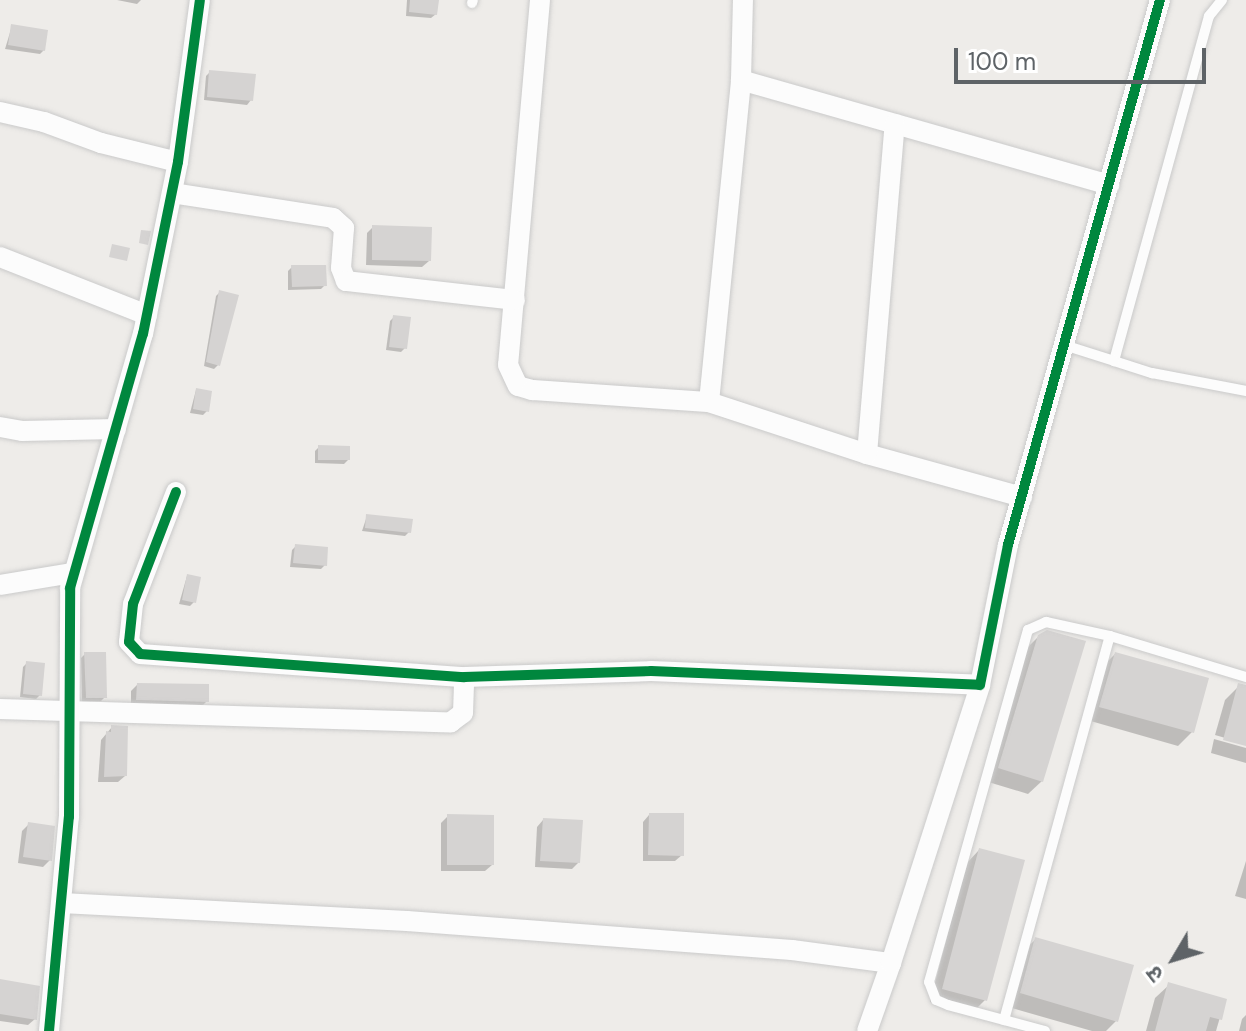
<!DOCTYPE html>
<meta charset="utf-8">
<style>
body{margin:0}
#map{position:relative;width:1246px;height:1031px;overflow:hidden;background:#eeece9;font-family:"DM Sans","Noto Sans Devanagari",sans-serif}
div>[style]{position:absolute}
.shadow>*{inset:0;background:#0003}
.building>*{inset:0;background:#d5d3d2}
.roads{filter:drop-shadow(0 0 2px #cacaca) drop-shadow(0 0 2px #cacaca)}
.lane>*{height:10px;margin:-5px;padding:0 5px;transform-origin:5px;border-radius:5px;background:#fcfcfc}
.street>*{height:20px;margin:-10px;padding:0 10px;transform-origin:10px;border-radius:10px;background:#fcfcfc}
.cycleway>*{height:10px;margin:-5px;padding:0 5px;transform-origin:5px;border-radius:5px;background:#00873e}
span{translate:-50% -50%;white-space:nowrap;text-align:center;line-height:1.15;-webkit-text-stroke:7px #fff;paint-order:stroke}
.north{position:absolute;left:1134px;top:919px;width:80px;height:80px;-webkit-text-stroke:6px #fff;paint-order:stroke;rotate:232deg;font-size:22px;font-weight:700;line-height:32px;text-align:center;color:#5e6367}
.north::after{content:'';display:block;margin:auto;width:28px;height:36px;background:#5e6367;clip-path:polygon(50% 0,100% 100%,50% 72%,0 100%)}
.scale{position:absolute;left:954px;top:48px;width:252px;height:36px;box-sizing:border-box;border:4px solid #5e6367;border-top:0;padding-left:10px;font-size:24px;line-height:28px;white-space:nowrap;color:#5e6367;-webkit-text-stroke:6px #fff;paint-order:stroke}
</style>
<div id="map">
<div class="shadow">
<i style="clip-path:polygon(117px 0,141px 0,137px 4px)"></i>
<i style="clip-path:polygon(407px 0,437px 0,436px 14px,431px 18px,406px 16px)"></i>
<i style="clip-path:polygon(12px 26px,44px 50px,40px 54px,5px 49px)"></i>
<i style="clip-path:polygon(210px 72px,251px 100px,247px 105px,204px 100px,206px 76px)"></i>
<i style="clip-path:polygon(373px 227px,429px 261px,422px 267px,366px 265px,367px 233px)"></i>
<i style="clip-path:polygon(292px 267px,325px 285px,321px 289px,288px 290px,288px 271px)"></i>
<i style="clip-path:polygon(220px 292px,218px 365px,214px 369px,204px 366px,216px 296px)"></i>
<i style="clip-path:polygon(394px 317px,405px 348px,401px 352px,386px 350px,390px 321px)"></i>
<i style="clip-path:polygon(196px 390px,207px 411px,203px 415px,190px 413px)"></i>
<i style="clip-path:polygon(319px 447px,348px 460px,344px 464px,315px 463px,315px 451px)"></i>
<i style="clip-path:polygon(367px 516px,409px 532px,405px 536px,362px 531px)"></i>
<i style="clip-path:polygon(296px 546px,325px 565px,321px 569px,290px 567px,292px 550px)"></i>
<i style="clip-path:polygon(187px 576px,194px 602px,190px 606px,179px 604px)"></i>
<i style="clip-path:polygon(1039px 636px,1042px 781px,1028px 794px,985px 781px,1025px 650px)"></i>
<i style="clip-path:polygon(85px 654px,105px 697px,101px 701px,82px 702px,81px 658px)"></i>
<i style="clip-path:polygon(1115px 654px,1192px 732px,1178px 746px,1087px 720px,1102px 667px)"></i>
<i style="clip-path:polygon(27px 663px,40px 695px,36px 699px,20px 697px,23px 667px)"></i>
<i style="clip-path:polygon(137px 685px,207px 701px,200px 708px,131px 706px,131px 691px)"></i>
<i style="clip-path:polygon(1239px 686px,1246px 688px,1246px 744px,1215px 735px,1225px 700px)"></i>
<i style="clip-path:polygon(112px 727px,125px 776px,118px 782px,98px 782px,101px 740px)"></i>
<i style="clip-path:polygon(1214px 739px,1246px 748px,1246px 763px,1211px 753px)"></i>
<i style="clip-path:polygon(649px 815px,682px 855px,675px 861px,643px 861px,643px 822px)"></i>
<i style="clip-path:polygon(448px 816px,492px 865px,485px 871px,441px 871px,441px 823px)"></i>
<i style="clip-path:polygon(543px 820px,579px 862px,572px 869px,535px 867px,537px 827px)"></i>
<i style="clip-path:polygon(29px 824px,50px 860px,43px 867px,18px 863px,22px 831px)"></i>
<i style="clip-path:polygon(979px 850px,985px 1000px,972px 1013px,930px 1002px,966px 864px)"></i>
<i style="clip-path:polygon(1246px 861px,1246px 899px,1235px 896px)"></i>
<i style="clip-path:polygon(1036px 939px,1116px 1021px,1106px 1031px,1092px 1031px,1008px 1007px,1022px 952px)"></i>
<i style="clip-path:polygon(0 981px,35px 1019px,28px 1025px,0 1021px)"></i>
<i style="clip-path:polygon(1169px 985px,1225px 1000px,1216px 1031px,1146px 1031px,1155px 998px)"></i>
<i style="clip-path:polygon(1246px 1015px,1246px 1031px,1239px 1031px,1242px 1019px)"></i>
</div>
<div class="building">
<i style="clip-path:polygon(410px 0,439px 0,437px 15px,409px 12px)"></i>
<i style="clip-path:polygon(11px 24px,48px 30px,45px 51px,8px 45px)"></i>
<i style="clip-path:polygon(209px 70px,256px 74px,253px 101px,207px 97px)"></i>
<i style="clip-path:polygon(372px 225px,432px 227px,431px 261px,372px 260px)"></i>
<i style="clip-path:polygon(141px 230px,151px 231px,148px 245px,139px 243px)"></i>
<i style="clip-path:polygon(112px 244px,130px 248px,127px 261px,109px 257px)"></i>
<i style="clip-path:polygon(291px 265px,326px 265px,327px 286px,292px 287px)"></i>
<i style="clip-path:polygon(219px 290px,239px 295px,220px 366px,206px 362px)"></i>
<i style="clip-path:polygon(393px 315px,411px 317px,407px 349px,389px 347px)"></i>
<i style="clip-path:polygon(196px 388px,212px 391px,209px 412px,193px 409px)"></i>
<i style="clip-path:polygon(318px 445px,350px 446px,350px 460px,318px 460px)"></i>
<i style="clip-path:polygon(366px 514px,413px 519px,411px 533px,365px 528px)"></i>
<i style="clip-path:polygon(295px 544px,328px 547px,327px 566px,293px 563px)"></i>
<i style="clip-path:polygon(187px 574px,201px 577px,196px 603px,182px 600px)"></i>
<i style="clip-path:polygon(1047px 630px,1086px 641px,1043px 782px,998px 768px,1038px 635px)"></i>
<i style="clip-path:polygon(84px 652px,106px 652px,107px 698px,86px 698px)"></i>
<i style="clip-path:polygon(1115px 652px,1209px 678px,1194px 733px,1099px 707px)"></i>
<i style="clip-path:polygon(26px 661px,45px 663px,42px 696px,23px 694px)"></i>
<i style="clip-path:polygon(137px 683px,209px 684px,209px 702px,136px 700px)"></i>
<i style="clip-path:polygon(1238px 683px,1246px 685px,1246px 746px,1223px 740px)"></i>
<i style="clip-path:polygon(111px 725px,128px 726px,127px 776px,104px 777px,106px 731px,111px 732px)"></i>
<i style="clip-path:polygon(649px 813px,684px 813px,684px 856px,648px 855px)"></i>
<i style="clip-path:polygon(447px 814px,494px 815px,494px 865px,447px 865px)"></i>
<i style="clip-path:polygon(543px 818px,583px 820px,580px 863px,540px 861px)"></i>
<i style="clip-path:polygon(28px 822px,55px 826px,52px 861px,23px 857px)"></i>
<i style="clip-path:polygon(979px 848px,1025px 860px,987px 1001px,942px 989px)"></i>
<i style="clip-path:polygon(1035px 937px,1134px 965px,1118px 1022px,1020px 993px)"></i>
<i style="clip-path:polygon(0 979px,40px 986px,37px 1020px,0 1014px)"></i>
<i style="clip-path:polygon(1168px 982px,1227px 999px,1222px 1020px,1210px 1017px,1206px 1031px,1155px 1031px)"></i>
</div>
<div class="roads">
<div class="lane">
<i style="left:1222px;top:0;width:21px;rotate:129deg"></i>
<i style="left:1209px;top:16px;width:358px;rotate:105.4deg"></i>
<i style="left:1114px;top:361px;width:40px;rotate:18deg"></i>
<i style="left:1152px;top:373px;width:96px;rotate:10.8deg"></i>
<i style="left:472px;top:3px;width:3px;rotate:-72deg"></i>
<i style="left:1064px;top:345px;width:52px;rotate:17.7deg"></i>
<i style="left:1004px;top:1020px;width:398px;rotate:-74.6deg"></i>
<i style="left:1045px;top:1031px;width:100px;rotate:-165deg"></i>
<i style="left:948px;top:1005px;width:13px;rotate:-157deg"></i>
<i style="left:936px;top:1000px;width:19px;rotate:-111deg"></i>
<i style="left:929px;top:982px;width:366px;rotate:-74.3deg"></i>
<i style="left:1028px;top:630px;width:20px;rotate:-24deg"></i>
<i style="left:1046px;top:622px;width:66px;rotate:12.3deg"></i>
<i style="left:1110px;top:636px;width:142px;rotate:16.8deg"></i>
</div>
<div class="street">
<i style="left:540px;top:0;width:366px;rotate:95deg"></i>
<i style="left:508px;top:365px;width:23px;rotate:65deg"></i>
<i style="left:518px;top:386px;width:15px;rotate:16deg"></i>
<i style="left:532px;top:390px;width:177px;rotate:3.9deg"></i>
<i style="left:709px;top:402px;width:166px;rotate:18.2deg"></i>
<i style="left:867px;top:454px;width:161px;rotate:15.5deg"></i>
<i style="left:741px;top:80px;width:383px;rotate:15.9deg"></i>
<i style="left:0;top:112px;width:45px;rotate:12.8deg"></i>
<i style="left:44px;top:122px;width:61px;rotate:20.2deg"></i>
<i style="left:101px;top:143px;width:79px;rotate:13.9deg"></i>
<i style="left:172px;top:193px;width:163px;rotate:8.8deg"></i>
<i style="left:333px;top:218px;width:15px;rotate:42deg"></i>
<i style="left:344px;top:228px;width:40px;rotate:94.3deg"></i>
<i style="left:341px;top:268px;width:14px;rotate:69deg"></i>
<i style="left:346px;top:281px;width:170px;rotate:6.4deg"></i>
<i style="left:0;top:257px;width:158px;rotate:21.5deg"></i>
<i style="left:709px;top:402px;width:324px;rotate:-84.3deg"></i>
<i style="left:741px;top:80px;width:80px;rotate:-88.6deg"></i>
<i style="left:0;top:427px;width:22px;rotate:10deg"></i>
<i style="left:22px;top:431px;width:94px;rotate:-1.2deg"></i>
<i style="left:867px;top:454px;width:331px;rotate:-85.2deg"></i>
<i style="left:176px;top:492px;width:120px;rotate:111deg"></i>
<i style="left:133px;top:604px;width:38px;rotate:96deg"></i>
<i style="left:129px;top:642px;width:16px;rotate:47deg"></i>
<i style="left:140px;top:654px;width:325px;rotate:4.1deg"></i>
<i style="left:464px;top:677px;width:187px;rotate:-1.8deg"></i>
<i style="left:651px;top:671px;width:329px;rotate:2.4deg"></i>
<i style="left:980px;top:685px;width:143px;rotate:-78.7deg"></i>
<i style="left:1008px;top:545px;width:566px;rotate:-74.42deg"></i>
<i style="left:0;top:585px;width:73px;rotate:-9.5deg"></i>
<i style="left:0;top:709px;width:451px;rotate:1.7deg"></i>
<i style="left:451px;top:722px;width:15px;rotate:-37deg"></i>
<i style="left:463px;top:713px;width:36px;rotate:-88deg"></i>
<i style="left:62px;top:903px;width:345px;rotate:3deg"></i>
<i style="left:407px;top:921px;width:386px;rotate:4.3deg"></i>
<i style="left:792px;top:950px;width:100px;rotate:7.5deg"></i>
<i style="left:891px;top:963px;width:72px;rotate:109.4deg"></i>
<i style="left:891px;top:963px;width:292px;rotate:-72.2deg"></i>
<i style="left:49px;top:1031px;width:215px;rotate:-84.7deg"></i>
<i style="left:69px;top:817px;width:229px;rotate:-89.7deg"></i>
<i style="left:70px;top:588px;width:264px;rotate:-74deg"></i>
<i style="left:143px;top:334px;width:176px;rotate:-78.5deg"></i>
<i style="left:178px;top:162px;width:163px;rotate:-82.3deg"></i>
</div>
</div>
<div class="cycleway">
<i style="left:176px;top:492px;width:120px;rotate:111deg"></i>
<i style="left:133px;top:604px;width:38px;rotate:96deg"></i>
<i style="left:129px;top:642px;width:16px;rotate:47deg"></i>
<i style="left:140px;top:654px;width:325px;rotate:4.1deg"></i>
<i style="left:464px;top:677px;width:187px;rotate:-1.8deg"></i>
<i style="left:651px;top:671px;width:329px;rotate:2.4deg"></i>
<i style="left:980px;top:685px;width:143px;rotate:-78.7deg"></i>
<i style="left:1008px;top:545px;width:566px;rotate:-74.42deg"></i>
<i style="left:49px;top:1031px;width:215px;rotate:-84.7deg"></i>
<i style="left:69px;top:817px;width:229px;rotate:-89.7deg"></i>
<i style="left:70px;top:588px;width:264px;rotate:-74deg"></i>
<i style="left:143px;top:334px;width:176px;rotate:-78.5deg"></i>
<i style="left:178px;top:162px;width:163px;rotate:-82.3deg"></i>
</div>
<div class="north">उ</div>
<div class="scale">100 m</div>
</div>
